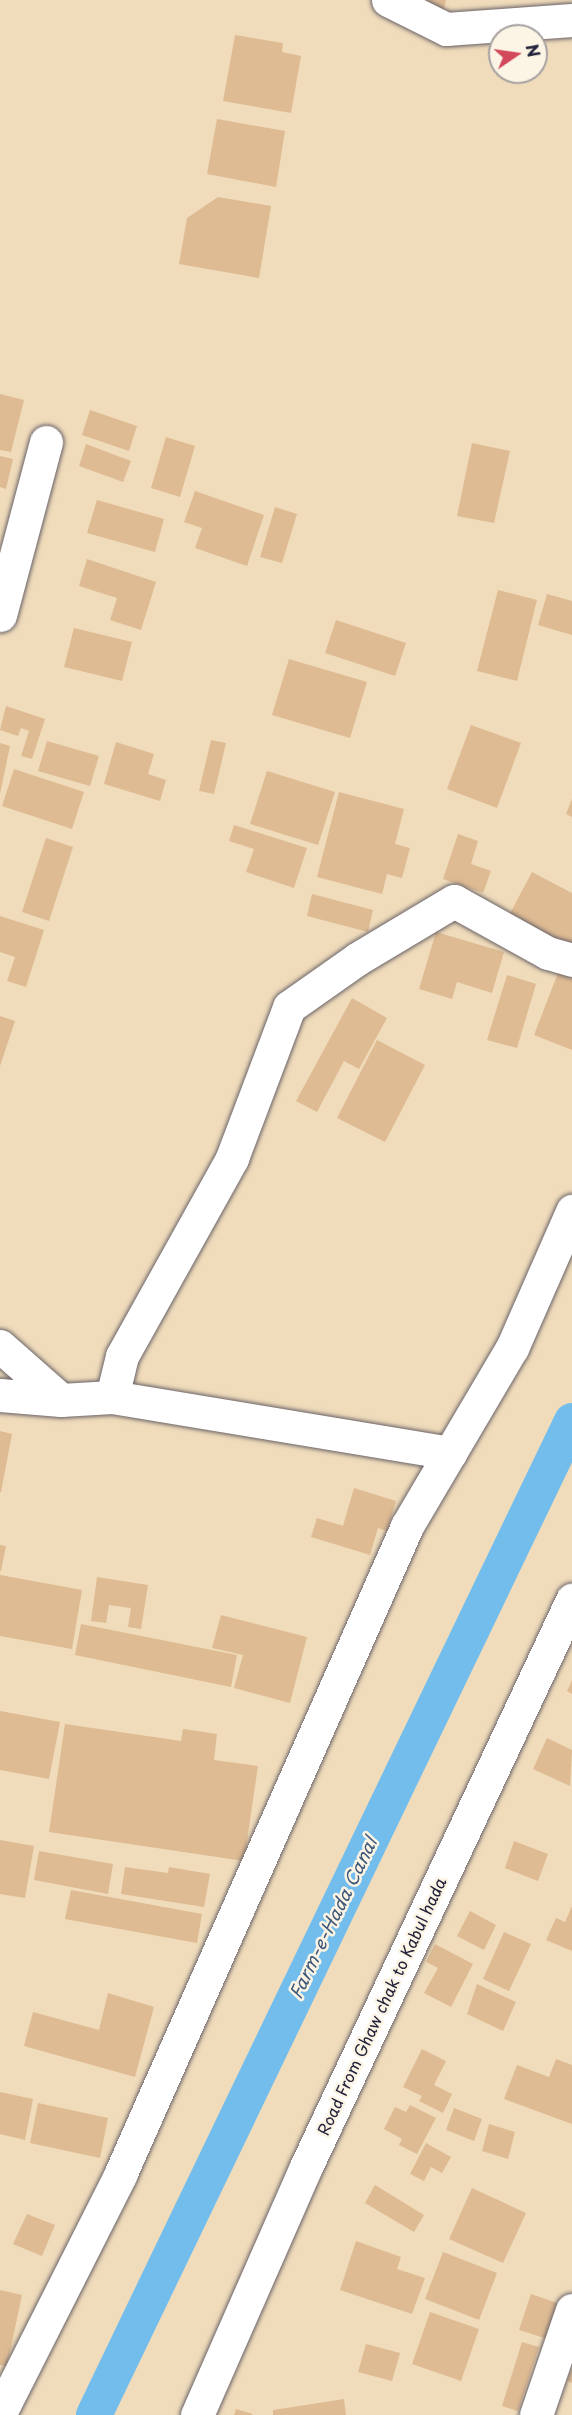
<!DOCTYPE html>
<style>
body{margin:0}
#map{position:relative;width:572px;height:2415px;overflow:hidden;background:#f0dcbb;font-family:"Playpen Sans",sans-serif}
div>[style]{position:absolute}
.canal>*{height:36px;margin:-18px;padding:0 18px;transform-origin:18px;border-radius:18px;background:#73bdec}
.building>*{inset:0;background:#debb93}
.roads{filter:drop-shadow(0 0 2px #6a6368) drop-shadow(0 0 2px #6a6368)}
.minor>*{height:33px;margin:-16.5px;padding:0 16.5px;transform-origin:16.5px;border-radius:16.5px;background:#fff}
span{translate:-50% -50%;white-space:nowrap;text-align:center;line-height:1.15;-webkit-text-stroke:5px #fcf5e5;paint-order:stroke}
.street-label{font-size:16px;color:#22223b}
.water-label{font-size:18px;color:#3e5879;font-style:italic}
.north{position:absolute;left:488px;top:24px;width:60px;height:60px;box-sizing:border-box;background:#fcf5e5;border:2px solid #a5a1a1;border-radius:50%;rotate:77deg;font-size:16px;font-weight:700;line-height:24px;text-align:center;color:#22223b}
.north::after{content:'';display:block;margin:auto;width:21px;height:27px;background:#d1495b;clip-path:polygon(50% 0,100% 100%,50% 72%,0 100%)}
</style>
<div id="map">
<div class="canal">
<i style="left:94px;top:2415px;width:1103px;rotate:-64.32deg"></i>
</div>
<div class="building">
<i style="clip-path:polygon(408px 0,446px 0,443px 12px)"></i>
<i style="clip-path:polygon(235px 35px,283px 43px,282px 52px,301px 56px,291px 113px,223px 101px)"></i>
<i style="clip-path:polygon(217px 119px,285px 131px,276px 187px,207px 174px)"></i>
<i style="clip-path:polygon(218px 197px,271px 206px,259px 278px,179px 264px,187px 218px)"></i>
<i style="clip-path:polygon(0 394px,24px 400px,11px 452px,0 450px)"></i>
<i style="clip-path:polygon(90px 410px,137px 426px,129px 451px,82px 435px)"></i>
<i style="clip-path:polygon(166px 437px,195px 446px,180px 497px,151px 488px)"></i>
<i style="clip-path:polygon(472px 443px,510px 451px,494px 523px,457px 516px)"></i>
<i style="clip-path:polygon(86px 444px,131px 461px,123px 482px,79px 466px)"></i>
<i style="clip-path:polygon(0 456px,13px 459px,6px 489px,0 487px)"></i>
<i style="clip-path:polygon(195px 491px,264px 515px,247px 566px,195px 548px,202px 528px,184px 522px)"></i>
<i style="clip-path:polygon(97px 500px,164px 519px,155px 552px,87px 533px)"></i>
<i style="clip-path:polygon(275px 507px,297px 514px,282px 563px,260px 557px)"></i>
<i style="clip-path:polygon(87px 559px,156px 582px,141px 630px,110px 620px,117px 598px,79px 586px)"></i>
<i style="clip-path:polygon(498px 590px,537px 600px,517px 681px,477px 671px)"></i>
<i style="clip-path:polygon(547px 594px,572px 601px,572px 635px,538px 625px)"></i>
<i style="clip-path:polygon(336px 620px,406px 643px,395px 676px,325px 653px)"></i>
<i style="clip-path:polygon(74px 628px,132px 642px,122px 681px,64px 667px)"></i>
<i style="clip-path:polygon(289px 659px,367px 682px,350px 738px,272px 715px)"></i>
<i style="clip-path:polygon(6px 706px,45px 719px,32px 759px,21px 756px,29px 731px,21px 728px,18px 736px,0 730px)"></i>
<i style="clip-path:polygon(471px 725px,521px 743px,497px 808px,447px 789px)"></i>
<i style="clip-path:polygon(211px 740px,226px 743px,214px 794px,199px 791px)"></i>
<i style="clip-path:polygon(47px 741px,99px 756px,90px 786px,38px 771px)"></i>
<i style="clip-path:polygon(116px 742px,154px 754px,148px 774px,166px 780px,160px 801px,104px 784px)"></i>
<i style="clip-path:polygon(0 743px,10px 746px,0 794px)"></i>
<i style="clip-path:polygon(14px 769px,84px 792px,72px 829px,2px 806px)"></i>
<i style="clip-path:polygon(267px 771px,335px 792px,318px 845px,250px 824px)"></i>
<i style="clip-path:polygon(339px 792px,404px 809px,395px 844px,410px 848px,402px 878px,387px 874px,382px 894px,317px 877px)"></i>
<i style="clip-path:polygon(572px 799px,572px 817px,566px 814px)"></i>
<i style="clip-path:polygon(234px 825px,307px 848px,294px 888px,246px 872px,254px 849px,229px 841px)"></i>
<i style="clip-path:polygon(458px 834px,478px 841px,471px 864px,491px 871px,483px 893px,443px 879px)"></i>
<i style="clip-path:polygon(46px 838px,73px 847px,49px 921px,22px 912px)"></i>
<i style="clip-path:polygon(532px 872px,572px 893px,572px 956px,506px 921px)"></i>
<i style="clip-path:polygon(312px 894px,373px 910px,368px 932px,307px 916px)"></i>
<i style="clip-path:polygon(0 916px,44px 930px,26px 987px,7px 981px,15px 957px,0 952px)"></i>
<i style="clip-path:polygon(436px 932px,504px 952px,492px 993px,457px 982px,452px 999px,419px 989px)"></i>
<i style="clip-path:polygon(563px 960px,572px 963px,572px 1050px,534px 1035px)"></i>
<i style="clip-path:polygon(507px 975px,536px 984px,517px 1048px,487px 1040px)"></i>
<i style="clip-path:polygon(352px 998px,387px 1018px,359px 1069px,344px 1061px,317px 1112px,296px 1101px)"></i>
<i style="clip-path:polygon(0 1016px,15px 1021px,0 1066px)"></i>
<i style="clip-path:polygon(377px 1040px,425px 1065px,385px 1142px,337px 1118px)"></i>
<i style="clip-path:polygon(0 1431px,12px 1434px,1px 1492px,0 1492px)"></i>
<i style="clip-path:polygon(354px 1488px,396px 1501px,387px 1531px,378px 1528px,370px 1555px,311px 1537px,317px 1518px,343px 1526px)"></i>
<i style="clip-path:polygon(0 1545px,6px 1546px,1px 1571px,0 1571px)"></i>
<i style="clip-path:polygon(0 1575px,82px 1590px,72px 1649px,0 1636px)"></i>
<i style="clip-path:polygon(97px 1577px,148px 1585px,141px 1629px,128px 1627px,131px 1608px,109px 1605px,106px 1623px,91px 1621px)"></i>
<i style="clip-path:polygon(221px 1615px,307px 1637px,290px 1703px,234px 1688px,243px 1655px,212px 1648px)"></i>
<i style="clip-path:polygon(81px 1624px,237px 1655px,231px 1687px,75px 1655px)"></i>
<i style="clip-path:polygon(572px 1680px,572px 1694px,567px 1691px)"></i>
<i style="clip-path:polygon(0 1711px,60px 1722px,49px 1779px,0 1770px)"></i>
<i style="clip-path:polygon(65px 1724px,181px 1741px,183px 1729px,217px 1734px,214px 1760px,258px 1766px,244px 1861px,49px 1832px)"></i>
<i style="clip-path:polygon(547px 1738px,572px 1750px,570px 1786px,533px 1769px)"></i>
<i style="clip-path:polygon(0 1840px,34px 1846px,25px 1898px,0 1894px)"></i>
<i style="clip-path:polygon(514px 1841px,548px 1854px,538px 1881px,505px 1868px)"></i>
<i style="clip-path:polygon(39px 1851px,113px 1864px,108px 1894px,34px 1880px)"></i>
<i style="clip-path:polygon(125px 1867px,168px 1873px,169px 1867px,210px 1874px,204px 1907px,121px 1894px)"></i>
<i style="clip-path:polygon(71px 1890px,202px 1914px,197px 1943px,65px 1919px)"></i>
<i style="clip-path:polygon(572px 1906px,572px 1951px,546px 1940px,556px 1918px,565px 1922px)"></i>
<i style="clip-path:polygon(470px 1911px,496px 1925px,484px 1950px,457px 1936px)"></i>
<i style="clip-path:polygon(504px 1932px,531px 1944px,509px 1991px,483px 1979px)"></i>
<i style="clip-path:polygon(435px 1944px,473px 1964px,451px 2007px,424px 1993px,438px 1968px,426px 1962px)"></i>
<i style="clip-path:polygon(477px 1984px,516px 2002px,503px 2031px,467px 2014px)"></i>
<i style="clip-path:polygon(108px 1993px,154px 2007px,135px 2077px,24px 2046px,33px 2012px,99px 2030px)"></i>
<i style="clip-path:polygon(422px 2049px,446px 2061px,434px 2085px,452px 2094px,443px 2113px,419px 2101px,422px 2096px,403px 2087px)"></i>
<i style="clip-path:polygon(556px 2059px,572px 2065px,572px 2124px,504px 2099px,517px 2065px,549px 2077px)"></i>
<i style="clip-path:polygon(0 2092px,33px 2099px,25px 2140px,0 2134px)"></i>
<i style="clip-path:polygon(38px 2103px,108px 2118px,100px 2158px,30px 2143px)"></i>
<i style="clip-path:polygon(410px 2105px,436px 2118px,417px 2154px,399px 2145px,402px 2139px,384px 2129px,395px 2107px,406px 2112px)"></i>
<i style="clip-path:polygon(454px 2108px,482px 2119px,474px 2141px,446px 2130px)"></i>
<i style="clip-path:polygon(489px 2124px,515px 2132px,508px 2159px,482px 2151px)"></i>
<i style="clip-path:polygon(426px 2143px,451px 2157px,442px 2173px,431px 2167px,424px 2181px,410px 2174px)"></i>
<i style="clip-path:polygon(375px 2185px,424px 2215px,414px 2232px,365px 2203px)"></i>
<i style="clip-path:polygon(472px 2188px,526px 2213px,503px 2263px,449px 2239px)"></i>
<i style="clip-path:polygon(27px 2214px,55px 2225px,42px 2256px,13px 2244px)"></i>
<i style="clip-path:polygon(356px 2241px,401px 2257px,397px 2269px,425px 2278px,412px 2314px,340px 2290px)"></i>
<i style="clip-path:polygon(443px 2252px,497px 2273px,479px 2320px,425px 2299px)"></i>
<i style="clip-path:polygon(0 2290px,22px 2295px,7px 2366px,0 2365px)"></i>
<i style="clip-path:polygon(531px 2294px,563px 2305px,551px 2340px,519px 2330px)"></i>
<i style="clip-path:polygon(430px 2312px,479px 2329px,461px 2381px,412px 2364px)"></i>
<i style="clip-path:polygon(522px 2342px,539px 2347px,518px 2411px,502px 2406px)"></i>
<i style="clip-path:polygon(366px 2344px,400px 2353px,392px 2381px,358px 2372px)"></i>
<i style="clip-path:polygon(572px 2369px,572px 2383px,567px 2381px)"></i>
<i style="clip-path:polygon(344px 2399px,346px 2415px,273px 2415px,273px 2410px)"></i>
<i style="clip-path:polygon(236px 2409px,253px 2414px,252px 2415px,234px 2415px)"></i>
</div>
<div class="roads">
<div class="minor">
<i style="left:388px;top:0;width:65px;rotate:26.6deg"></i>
<i style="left:446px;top:29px;width:126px;rotate:-4.1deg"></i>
<i style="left:0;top:615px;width:179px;rotate:-75.1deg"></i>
<i style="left:0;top:1346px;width:81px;rotate:41.5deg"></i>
<i style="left:61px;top:1400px;width:51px;rotate:-3.4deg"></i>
<i style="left:112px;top:1397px;width:343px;rotate:9.4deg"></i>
<i style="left:0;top:1395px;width:61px;rotate:4.7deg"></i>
<i style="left:112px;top:1397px;width:42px;rotate:-76.3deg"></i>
<i style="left:122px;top:1356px;width:227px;rotate:-60.9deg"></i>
<i style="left:232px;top:1158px;width:161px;rotate:-69.3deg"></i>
<i style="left:289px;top:1007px;width:83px;rotate:-35.2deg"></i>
<i style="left:357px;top:959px;width:113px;rotate:-30.9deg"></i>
<i style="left:454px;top:901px;width:107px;rotate:29deg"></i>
<i style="left:548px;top:953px;width:25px;rotate:16deg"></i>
<i style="left:0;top:2413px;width:267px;rotate:-63.2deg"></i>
<i style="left:120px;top:2175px;width:710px;rotate:-66.14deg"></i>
<i style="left:407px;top:1526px;width:207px;rotate:-59.5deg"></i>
<i style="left:512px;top:1348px;width:150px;rotate:-66.3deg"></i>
<i style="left:197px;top:2415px;width:269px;rotate:-66.3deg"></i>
<i style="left:305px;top:2169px;width:629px;rotate:-64.86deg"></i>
<i style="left:536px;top:2415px;width:111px;rotate:-71.1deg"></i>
</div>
</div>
<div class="street-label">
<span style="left:381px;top:2006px;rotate:-65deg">Road From Ghaw chak to Kabul hada</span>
</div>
<div class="water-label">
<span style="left:333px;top:1918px;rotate:-64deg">Farm-e-Hada Canal</span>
</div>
<div class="north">N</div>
</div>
